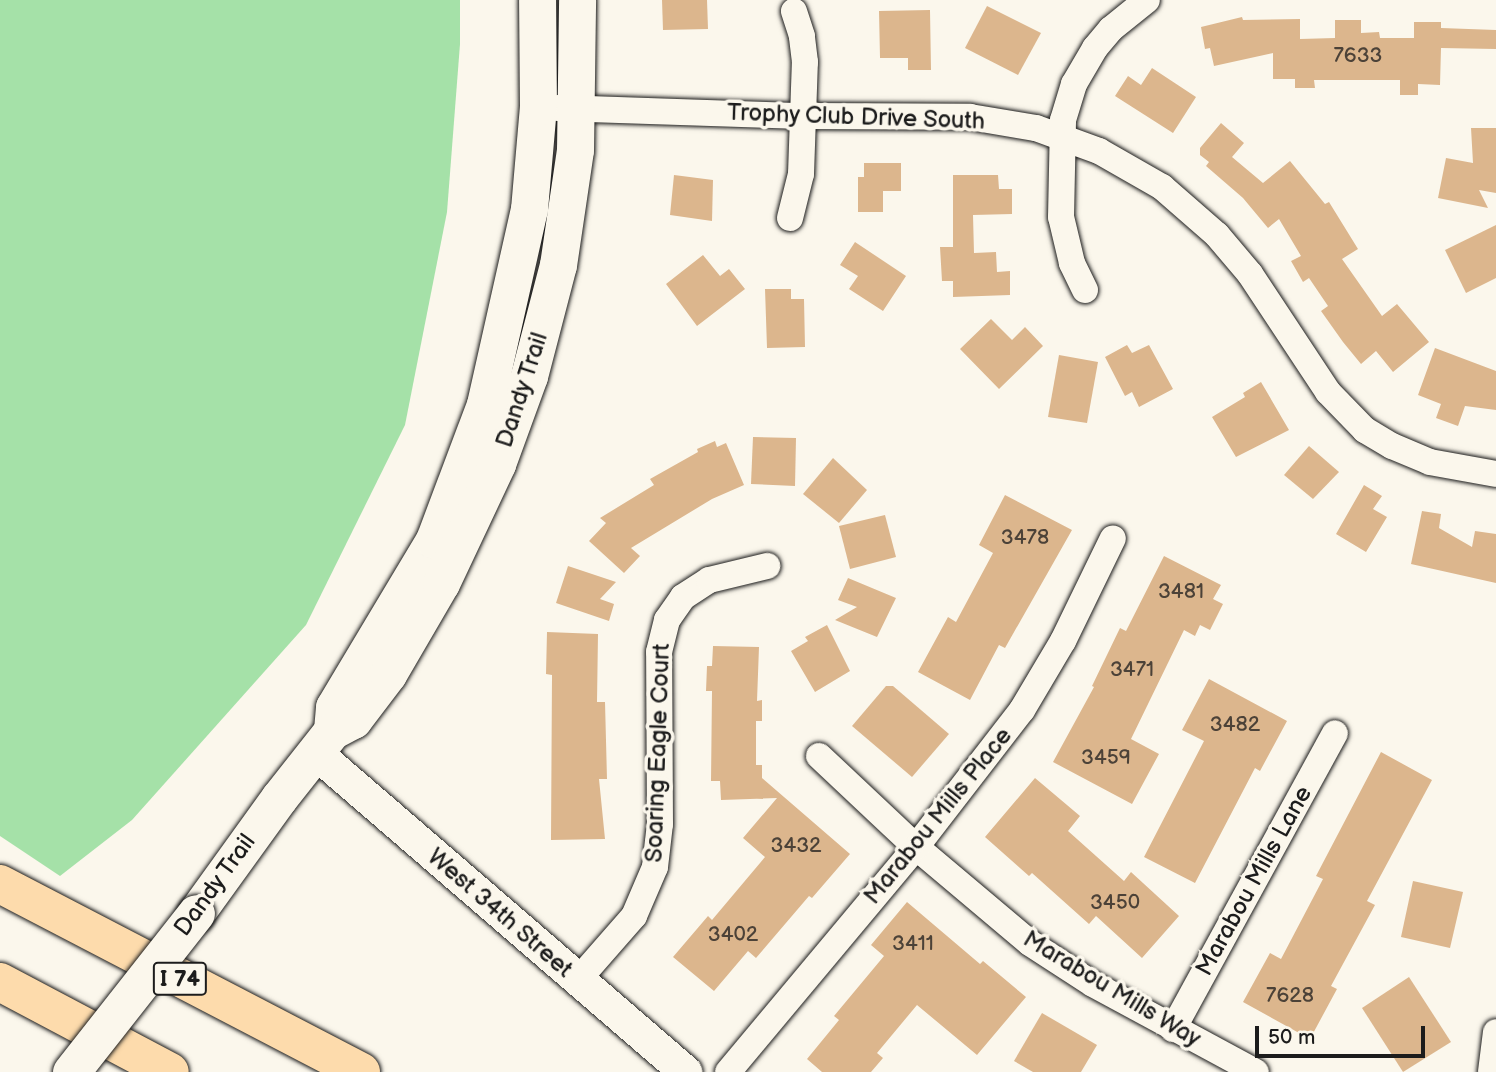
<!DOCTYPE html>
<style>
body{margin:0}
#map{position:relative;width:1496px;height:1072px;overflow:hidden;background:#fbf7ec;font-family:"Balsamiq Sans",sans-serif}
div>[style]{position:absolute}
.green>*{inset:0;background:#a5e1a8}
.building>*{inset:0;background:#dcb68d}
.roads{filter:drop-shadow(0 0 2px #1c1c1c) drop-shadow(0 0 2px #1c1c1c)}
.minor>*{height:26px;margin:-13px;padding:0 13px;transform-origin:13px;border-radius:13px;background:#fbf7ec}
.tertiary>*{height:33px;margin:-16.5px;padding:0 16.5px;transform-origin:16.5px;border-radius:16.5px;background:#fbf7ec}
.secondary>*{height:37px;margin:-18.5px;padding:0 18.5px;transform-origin:18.5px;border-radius:18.5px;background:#fbf7ec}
.motorway>*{height:38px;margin:-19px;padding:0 19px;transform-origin:19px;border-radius:19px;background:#fddbac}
.bridges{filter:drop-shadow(0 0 2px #1c1c1c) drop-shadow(0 0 2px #1c1c1c)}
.secondary-bridge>*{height:37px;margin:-18.5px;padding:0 18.5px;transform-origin:18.5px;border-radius:18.5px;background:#fbf7ec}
span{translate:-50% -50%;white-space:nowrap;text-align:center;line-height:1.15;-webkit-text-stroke:7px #fbf7ec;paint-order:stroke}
.number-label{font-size:21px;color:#4c4238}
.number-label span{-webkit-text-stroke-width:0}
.shield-label span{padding:2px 5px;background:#fbf7ec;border:2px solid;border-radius:5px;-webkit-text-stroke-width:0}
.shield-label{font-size:23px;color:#1c1c1c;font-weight:700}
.street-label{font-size:24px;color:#1c1c1c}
.scale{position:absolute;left:1255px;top:1026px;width:170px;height:32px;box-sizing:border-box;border:4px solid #1c1c1c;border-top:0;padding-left:9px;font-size:21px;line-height:24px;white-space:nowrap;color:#1c1c1c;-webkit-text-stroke:5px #fbf7ec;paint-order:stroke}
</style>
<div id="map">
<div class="green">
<i style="clip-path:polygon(0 0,460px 0,460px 44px,447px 212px,405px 425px,306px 625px,132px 820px,60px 876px,0 836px)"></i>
</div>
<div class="building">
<i style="clip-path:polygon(662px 0,707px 0,708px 29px,663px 30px)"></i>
<i style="clip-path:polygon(987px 6px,1041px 33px,1018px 75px,965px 48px)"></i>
<i style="clip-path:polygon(930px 10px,931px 70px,908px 70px,908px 58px,880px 58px,879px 11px)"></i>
<i style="clip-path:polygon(1242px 17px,1243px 20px,1300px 19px,1300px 39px,1335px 38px,1335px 20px,1361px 20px,1361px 33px,1379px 32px,1380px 38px,1414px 38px,1414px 22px,1441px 22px,1441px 28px,1496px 30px,1496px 49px,1441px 48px,1440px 85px,1418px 84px,1418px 95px,1400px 95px,1400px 80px,1314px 80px,1315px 88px,1295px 88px,1295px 79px,1273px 79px,1273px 53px,1214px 66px,1210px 48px,1205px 49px,1201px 27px)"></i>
<i style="clip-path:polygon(1152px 68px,1196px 97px,1173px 133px,1115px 96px,1128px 76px,1141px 85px)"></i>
<i style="clip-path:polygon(1221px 123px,1244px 143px,1232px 157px,1263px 183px,1290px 161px,1325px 204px,1329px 202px,1358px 249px,1342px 259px,1382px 316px,1397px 304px,1429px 342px,1393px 372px,1376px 351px,1361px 364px,1343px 342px,1321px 311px,1328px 306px,1309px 278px,1303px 282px,1291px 261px,1301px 256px,1279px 219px,1268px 228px,1243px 198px,1206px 166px,1209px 162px,1200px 155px,1200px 148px)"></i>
<i style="clip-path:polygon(1471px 128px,1496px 128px,1496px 193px,1479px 190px,1488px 208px,1438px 198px,1446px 158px,1473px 163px)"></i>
<i style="clip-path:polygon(864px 163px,901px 163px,901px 191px,883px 191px,883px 212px,858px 212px,858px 177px,864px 177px)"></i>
<i style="clip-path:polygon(674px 175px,713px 180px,712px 221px,670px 215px)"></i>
<i style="clip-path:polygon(953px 175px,998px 175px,999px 189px,1012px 189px,1012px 214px,973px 215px,974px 253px,996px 252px,997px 272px,1010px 271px,1010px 295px,953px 297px,953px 281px,942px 281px,940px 247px,953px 247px)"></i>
<i style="clip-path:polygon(1496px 225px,1496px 278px,1466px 293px,1445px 250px)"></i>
<i style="clip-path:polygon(855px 242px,906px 276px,883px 311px,849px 289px,858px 276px,840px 265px)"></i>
<i style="clip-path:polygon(703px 255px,720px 276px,729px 269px,745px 289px,697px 326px,666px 284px)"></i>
<i style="clip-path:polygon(765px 289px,791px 289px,791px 299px,804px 299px,805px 347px,767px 348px)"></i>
<i style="clip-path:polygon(991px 319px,1012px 340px,1025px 327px,1043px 346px,999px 389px,960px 349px)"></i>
<i style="clip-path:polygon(1127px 345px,1132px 353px,1149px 345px,1173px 389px,1139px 407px,1132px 392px,1125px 396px,1105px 357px)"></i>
<i style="clip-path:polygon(1435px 348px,1496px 371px,1496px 410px,1465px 406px,1458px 426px,1436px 418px,1441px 404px,1418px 395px)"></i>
<i style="clip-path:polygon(1059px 355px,1098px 362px,1087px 423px,1048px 417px)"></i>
<i style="clip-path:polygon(1261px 382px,1289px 430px,1236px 457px,1212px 417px,1245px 397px,1243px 393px)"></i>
<i style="clip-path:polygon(753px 437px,796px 438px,795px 486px,751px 484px)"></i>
<i style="clip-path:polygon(715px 441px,717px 447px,726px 443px,744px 485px,712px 499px,631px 548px,640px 556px,624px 573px,589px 541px,606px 523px,600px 518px,654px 485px,650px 479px,698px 452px,697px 449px)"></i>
<i style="clip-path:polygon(1309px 446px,1339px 472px,1313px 499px,1284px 475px)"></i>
<i style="clip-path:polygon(833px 458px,867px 490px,839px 523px,803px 494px)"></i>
<i style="clip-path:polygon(1364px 485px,1382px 496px,1373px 509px,1387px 517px,1366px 552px,1336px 534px)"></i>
<i style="clip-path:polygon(1005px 495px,1072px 530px,1005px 648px,999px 645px,970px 700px,918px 672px,948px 617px,956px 622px,993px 553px,979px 545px)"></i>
<i style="clip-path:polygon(1422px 511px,1441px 514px,1439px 528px,1472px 547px,1475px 531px,1496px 534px,1496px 583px,1411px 564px)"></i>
<i style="clip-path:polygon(885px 515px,896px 557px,850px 569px,839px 526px)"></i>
<i style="clip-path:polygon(1164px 556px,1221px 585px,1213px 599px,1223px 604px,1210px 630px,1200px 625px,1195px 636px,1184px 630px,1131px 739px,1159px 754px,1132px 804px,1053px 762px,1094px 687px,1092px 686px,1120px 628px,1126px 631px)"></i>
<i style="clip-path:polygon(568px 566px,616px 582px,600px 599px,614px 604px,609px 621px,556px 603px)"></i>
<i style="clip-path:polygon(848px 578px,896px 598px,877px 637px,835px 620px,857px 607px,838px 600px)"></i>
<i style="clip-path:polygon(827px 625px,850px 671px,815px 692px,791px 651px,808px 641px,805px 637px)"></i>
<i style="clip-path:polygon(547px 632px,598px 634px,597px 702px,605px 702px,607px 779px,599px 779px,605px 839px,551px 840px,552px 675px,546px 674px)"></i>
<i style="clip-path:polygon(713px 646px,759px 647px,757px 701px,762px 700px,762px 721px,756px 721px,756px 765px,762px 765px,762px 778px,850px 854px,812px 898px,809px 896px,756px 958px,748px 951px,714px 991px,673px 957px,708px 916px,712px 920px,765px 857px,743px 838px,777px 798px,721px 800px,720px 781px,711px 781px,712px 691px,706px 691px,707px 666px,712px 666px)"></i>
<i style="clip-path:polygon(1209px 679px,1287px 721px,1260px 771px,1255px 768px,1195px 883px,1144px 857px,1204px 741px,1182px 730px)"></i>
<i style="clip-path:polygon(886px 686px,893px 686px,949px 734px,912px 777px,852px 726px)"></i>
<i style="clip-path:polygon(1381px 752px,1432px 780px,1367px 901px,1375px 905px,1331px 986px,1337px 989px,1310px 1039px,1243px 1002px,1270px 953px,1281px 959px,1323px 879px,1316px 876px)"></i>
<i style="clip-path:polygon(1035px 778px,1080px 816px,1068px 831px,1124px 881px,1131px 872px,1179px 916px,1142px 958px,1096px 916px,1089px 924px,1032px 873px,1029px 876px,985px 837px)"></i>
<i style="clip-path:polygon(1413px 881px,1463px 892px,1450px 948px,1401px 937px)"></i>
<i style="clip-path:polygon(907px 902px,980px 964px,983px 961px,1026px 997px,977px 1055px,917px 1005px,877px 1053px,883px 1058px,871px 1072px,822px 1072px,807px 1059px,839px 1020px,834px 1016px,884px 956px,871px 945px)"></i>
<i style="clip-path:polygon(1409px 977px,1451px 1042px,1403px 1072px,1362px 1008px)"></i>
<i style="clip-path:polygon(1042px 1013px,1097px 1045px,1081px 1072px,1033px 1072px,1014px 1061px)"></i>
</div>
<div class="roads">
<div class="minor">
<i style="left:558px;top:108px;width:245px;rotate:1.9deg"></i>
<i style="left:803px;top:116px;width:167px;rotate:0.3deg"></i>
<i style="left:970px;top:117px;width:67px;rotate:9.5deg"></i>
<i style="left:1036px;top:128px;width:67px;rotate:20.1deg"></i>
<i style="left:1099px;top:151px;width:73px;rotate:29.7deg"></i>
<i style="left:1162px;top:187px;width:73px;rotate:41.1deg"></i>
<i style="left:1217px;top:235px;width:51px;rotate:49.8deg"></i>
<i style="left:1250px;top:274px;width:141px;rotate:56.5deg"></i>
<i style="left:1328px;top:392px;width:53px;rotate:45.8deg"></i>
<i style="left:1365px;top:430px;width:31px;rotate:31deg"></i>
<i style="left:1392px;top:446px;width:41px;rotate:22.8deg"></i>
<i style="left:1430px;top:462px;width:67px;rotate:10.3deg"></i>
<i style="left:790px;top:218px;width:45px;rotate:-76deg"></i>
<i style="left:801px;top:174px;width:112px;rotate:-88deg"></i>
<i style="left:805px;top:62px;width:26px;rotate:-97deg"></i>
<i style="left:802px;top:36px;width:26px;rotate:-108deg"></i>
<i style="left:1085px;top:290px;width:30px;rotate:-116deg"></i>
<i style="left:1072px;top:263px;width:47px;rotate:-103.4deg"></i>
<i style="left:1061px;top:217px;width:97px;rotate:-88.8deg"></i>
<i style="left:1063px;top:120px;width:38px;rotate:-73deg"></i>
<i style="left:1074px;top:84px;width:42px;rotate:-59.7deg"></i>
<i style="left:1095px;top:48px;width:25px;rotate:-50deg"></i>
<i style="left:1111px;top:29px;width:46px;rotate:-38.9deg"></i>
<i style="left:819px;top:756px;width:133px;rotate:43.2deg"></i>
<i style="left:916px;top:847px;width:149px;rotate:40.1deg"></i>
<i style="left:1030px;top:943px;width:75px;rotate:33.1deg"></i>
<i style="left:1093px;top:984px;width:185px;rotate:28.4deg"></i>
<i style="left:578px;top:980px;width:85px;rotate:-48.8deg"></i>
<i style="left:634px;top:916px;width:53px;rotate:-66.8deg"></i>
<i style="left:655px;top:867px;width:43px;rotate:-83.4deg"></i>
<i style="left:660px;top:824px;width:172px;rotate:-90.3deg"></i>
<i style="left:659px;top:652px;width:33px;rotate:-76deg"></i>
<i style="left:667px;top:620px;width:28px;rotate:-55deg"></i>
<i style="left:683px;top:597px;width:31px;rotate:-33deg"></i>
<i style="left:709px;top:580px;width:60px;rotate:-13.6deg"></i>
<i style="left:1173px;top:1029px;width:337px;rotate:-61.3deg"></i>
<i style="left:728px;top:1072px;width:293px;rotate:-50.1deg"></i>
<i style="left:916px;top:847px;width:173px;rotate:-52.3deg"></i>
<i style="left:1022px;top:710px;width:80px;rotate:-59.3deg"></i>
<i style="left:1063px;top:641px;width:114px;rotate:-64.1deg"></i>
<i style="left:1491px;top:1072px;width:40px;rotate:-82.9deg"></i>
</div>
<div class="tertiary">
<i style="left:316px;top:753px;width:488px;rotate:40.8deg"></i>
</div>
<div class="secondary">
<i style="left:332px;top:730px;width:23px;rotate:-85deg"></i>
<i style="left:334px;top:707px;width:195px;rotate:-59.1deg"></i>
<i style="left:434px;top:540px;width:145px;rotate:-69.4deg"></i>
<i style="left:485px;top:404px;width:200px;rotate:-77.3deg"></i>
<i style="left:529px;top:209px;width:102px;rotate:-85deg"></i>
<i style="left:538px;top:107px;width:107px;rotate:-90.5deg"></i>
<i style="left:196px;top:913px;width:142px;rotate:-54.2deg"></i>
<i style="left:279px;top:798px;width:85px;rotate:-51.7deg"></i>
<i style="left:332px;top:731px;width:24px;rotate:-28deg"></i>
<i style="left:353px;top:720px;width:58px;rotate:-52.7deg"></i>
<i style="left:388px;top:674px;width:105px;rotate:-59.8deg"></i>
<i style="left:441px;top:583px;width:132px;rotate:-64.8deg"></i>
<i style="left:497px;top:464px;width:94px;rotate:-70deg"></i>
<i style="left:529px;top:376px;width:115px;rotate:-75.4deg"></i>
<i style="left:558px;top:265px;width:116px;rotate:-81.6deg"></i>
<i style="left:575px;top:150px;width:150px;rotate:-89.2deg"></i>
</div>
<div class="motorway">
<i style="left:0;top:884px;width:407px;rotate:27.5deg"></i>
<i style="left:0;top:982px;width:192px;rotate:27.9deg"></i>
</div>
</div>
<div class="bridges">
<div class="secondary-bridge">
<i style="left:71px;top:1072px;width:202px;rotate:-51.8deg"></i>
</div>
</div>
<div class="number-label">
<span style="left:1358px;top:56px">7633</span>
<span style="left:1025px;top:538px">3478</span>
<span style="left:1181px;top:592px">3481</span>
<span style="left:1132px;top:670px">3471</span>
<span style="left:1235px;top:725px">3482</span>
<span style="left:1106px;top:758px">3459</span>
<span style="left:796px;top:846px">3432</span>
<span style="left:1115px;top:903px">3450</span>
<span style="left:733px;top:935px">3402</span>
<span style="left:913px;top:944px">3411</span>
<span style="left:1290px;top:996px">7628</span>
</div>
<div class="shield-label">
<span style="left:180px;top:979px">I 74</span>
</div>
<div class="street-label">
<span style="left:856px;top:117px;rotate:2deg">Trophy Club Drive South</span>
<span style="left:522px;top:390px;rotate:-72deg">Dandy Trail</span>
<span style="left:658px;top:753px;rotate:-88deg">Soaring Eagle Court</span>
<span style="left:938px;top:816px;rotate:-51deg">Marabou Mills Place</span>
<span style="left:1254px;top:881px;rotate:-61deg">Marabou Mills Lane</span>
<span style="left:215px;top:885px;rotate:-54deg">Dandy Trail</span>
<span style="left:500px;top:913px;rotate:41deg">West 34th Street</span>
<span style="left:1112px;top:989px;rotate:31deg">Marabou Mills Way</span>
</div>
<div class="scale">50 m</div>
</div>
